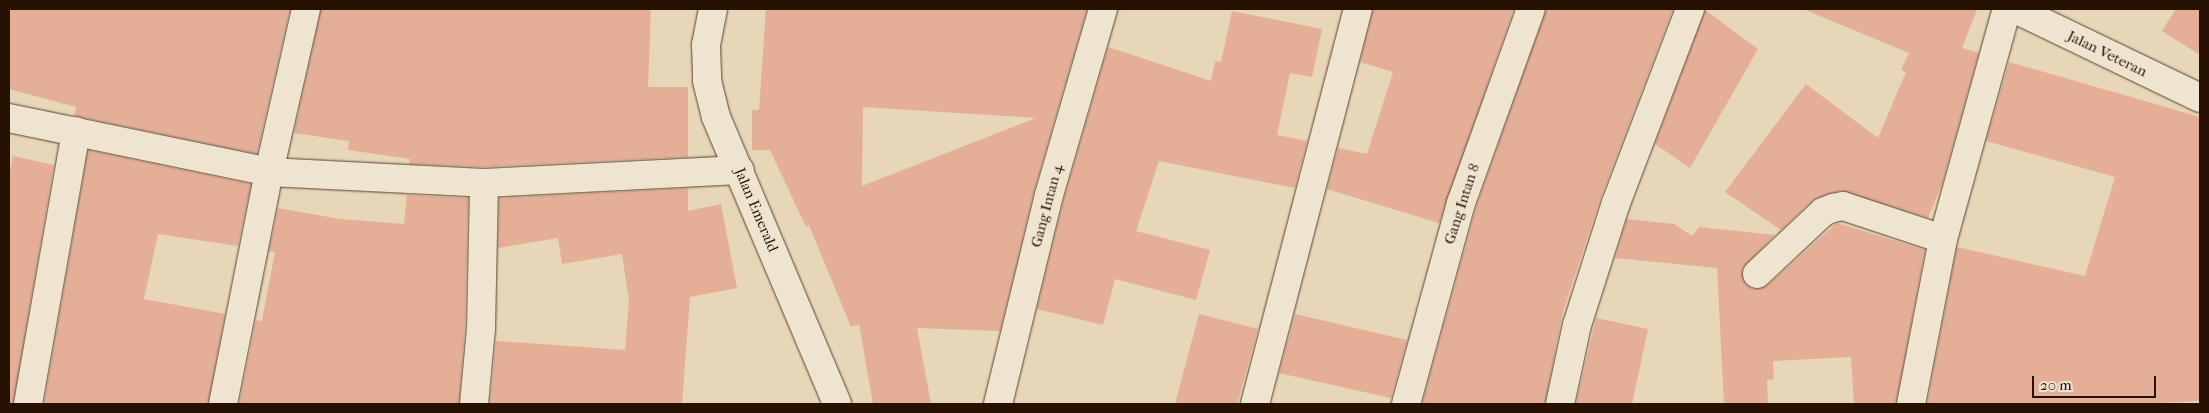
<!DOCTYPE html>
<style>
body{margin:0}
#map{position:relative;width:2209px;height:413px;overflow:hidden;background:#e7d6b7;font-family:"IM FELL French Canon",serif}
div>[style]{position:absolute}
.building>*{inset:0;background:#e4ae97}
.roads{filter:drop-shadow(0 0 1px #564230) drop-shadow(0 0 1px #564230)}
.minor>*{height:28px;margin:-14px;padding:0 14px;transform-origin:14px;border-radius:14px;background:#efe4d0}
span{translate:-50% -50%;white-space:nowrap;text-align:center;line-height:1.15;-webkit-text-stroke:4.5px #efe4d0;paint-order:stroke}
.street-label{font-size:15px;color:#261103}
.frame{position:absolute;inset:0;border:10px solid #261103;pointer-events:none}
.scale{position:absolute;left:2032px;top:376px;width:124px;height:22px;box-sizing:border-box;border:2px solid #261103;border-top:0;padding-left:6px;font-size:15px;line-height:18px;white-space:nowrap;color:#261103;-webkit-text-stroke:4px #efe4d0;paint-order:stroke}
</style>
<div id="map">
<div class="building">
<i style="clip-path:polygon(9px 9px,290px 9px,257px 154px,74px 116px,76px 107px,9px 89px)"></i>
<i style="clip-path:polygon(321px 9px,651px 9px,648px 87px,688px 87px,688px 157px,484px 167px,409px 164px,410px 159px,348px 150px,349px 141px,294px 133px)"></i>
<i style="clip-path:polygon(evenodd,766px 9px,1087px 9px,1034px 191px,1000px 331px,917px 328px,931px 404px,873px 404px,859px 324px,851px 327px,809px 225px,806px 227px,770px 150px,752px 150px,752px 110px,759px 110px,766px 9px,863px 107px,1036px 118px,862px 186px,863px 107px)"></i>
<i style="clip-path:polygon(1373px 9px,1514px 9px,1439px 223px,1327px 189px,1338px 148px,1367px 154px,1393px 72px,1360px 62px)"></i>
<i style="clip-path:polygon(1546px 9px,1673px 9px,1601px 197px,1563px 311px,1545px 404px,1422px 404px,1476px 208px)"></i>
<i style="clip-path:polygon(1803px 9px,1977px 9px,1962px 48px,1979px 53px,1942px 184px,1928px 218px,1840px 191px,1813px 200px,1781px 230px,1725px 192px,1806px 84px,1878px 138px,1906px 72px,1901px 70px,1909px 53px)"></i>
<i style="clip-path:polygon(2176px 9px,2200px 9px,2200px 55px,2162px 31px)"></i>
<i style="clip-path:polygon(1705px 10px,1758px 49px,1690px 168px,1655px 144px)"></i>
<i style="clip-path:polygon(1232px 11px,1322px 29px,1312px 77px,1290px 73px,1277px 135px,1307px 141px,1295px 188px,1159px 161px,1136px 231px,1210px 250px,1196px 300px,1115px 279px,1103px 325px,1037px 309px,1064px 199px,1108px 47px,1211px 81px,1215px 61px,1221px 62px)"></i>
<i style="clip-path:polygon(2009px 62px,2200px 117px,2200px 401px,2140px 404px,1927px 404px,1957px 247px,2085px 276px,2115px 177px,1986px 141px)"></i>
<i style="clip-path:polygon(88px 150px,251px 184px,238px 246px,158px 234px,144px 299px,225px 314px,208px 404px,44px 404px)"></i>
<i style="clip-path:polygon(13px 156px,54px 165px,13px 404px,9px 404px,9px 175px)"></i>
<i style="clip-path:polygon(688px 188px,688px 211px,721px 204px,737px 288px,690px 297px,682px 404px,490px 404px,496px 341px,625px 350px,629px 301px,622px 254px,562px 264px,558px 238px,498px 248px,499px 198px)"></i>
<i style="clip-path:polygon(407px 195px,468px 198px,465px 328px,459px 404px,239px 404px,256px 320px,262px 321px,275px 252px,269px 251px,278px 208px,340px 219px,404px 224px)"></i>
<i style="clip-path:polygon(1627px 219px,1674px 224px,1692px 236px,1699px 227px,1775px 235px,1742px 269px,1745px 284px,1753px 289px,1768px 285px,1837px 223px,1925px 250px,1896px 404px,1854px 404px,1851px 357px,1773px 361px,1774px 379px,1767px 380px,1768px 404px,1724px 404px,1717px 268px,1615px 258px)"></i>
<i style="clip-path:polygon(1199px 314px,1258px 329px,1237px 404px,1175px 404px)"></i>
<i style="clip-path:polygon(1295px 314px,1407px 340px,1391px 398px,1279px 373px)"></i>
<i style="clip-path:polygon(1596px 318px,1648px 329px,1632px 404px,1576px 404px)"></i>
</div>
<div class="roads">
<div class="minor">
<i style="left:713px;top:9px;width:37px;rotate:101deg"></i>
<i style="left:706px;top:45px;width:36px;rotate:88deg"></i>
<i style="left:707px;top:81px;width:37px;rotate:76deg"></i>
<i style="left:716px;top:117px;width:311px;rotate:67.1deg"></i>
<i style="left:2015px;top:9px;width:205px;rotate:25.7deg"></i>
<i style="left:9px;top:118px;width:266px;rotate:11.7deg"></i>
<i style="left:269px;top:172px;width:215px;rotate:2.9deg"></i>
<i style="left:484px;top:183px;width:256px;rotate:-2.9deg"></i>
<i style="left:1757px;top:274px;width:91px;rotate:-43.2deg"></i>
<i style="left:1823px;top:212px;width:11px;rotate:-22deg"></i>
<i style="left:1833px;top:208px;width:10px;rotate:-11deg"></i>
<i style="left:1843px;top:206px;width:105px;rotate:18.3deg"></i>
<i style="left:28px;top:404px;width:277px;rotate:-80deg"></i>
<i style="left:223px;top:404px;width:237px;rotate:-78.8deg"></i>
<i style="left:269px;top:172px;width:167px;rotate:-77.2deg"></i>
<i style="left:474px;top:404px;width:75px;rotate:-84.7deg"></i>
<i style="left:481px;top:329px;width:146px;rotate:-88.8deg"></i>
<i style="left:998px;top:404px;width:215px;rotate:-76.3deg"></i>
<i style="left:1049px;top:195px;width:194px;rotate:-73.8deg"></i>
<i style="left:1255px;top:404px;width:408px;rotate:-75.4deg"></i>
<i style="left:1406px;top:404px;width:208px;rotate:-74.7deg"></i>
<i style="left:1461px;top:203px;width:206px;rotate:-70.2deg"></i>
<i style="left:1560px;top:404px;width:81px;rotate:-77.9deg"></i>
<i style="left:1577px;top:325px;width:128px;rotate:-72.3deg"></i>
<i style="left:1616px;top:203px;width:208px;rotate:-69.1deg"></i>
<i style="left:1911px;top:404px;width:168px;rotate:-79deg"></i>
<i style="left:1943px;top:239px;width:239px;rotate:-74.5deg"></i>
</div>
</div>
<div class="street-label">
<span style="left:2107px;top:54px;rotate:26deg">Jalan Veteran</span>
<span style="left:1462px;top:204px;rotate:-72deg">Gang Intan 8</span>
<span style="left:1047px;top:206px;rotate:-75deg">Gang Intan 4</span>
<span style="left:756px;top:210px;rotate:67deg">Jalan Emerald</span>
</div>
<div class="frame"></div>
<div class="scale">20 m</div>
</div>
